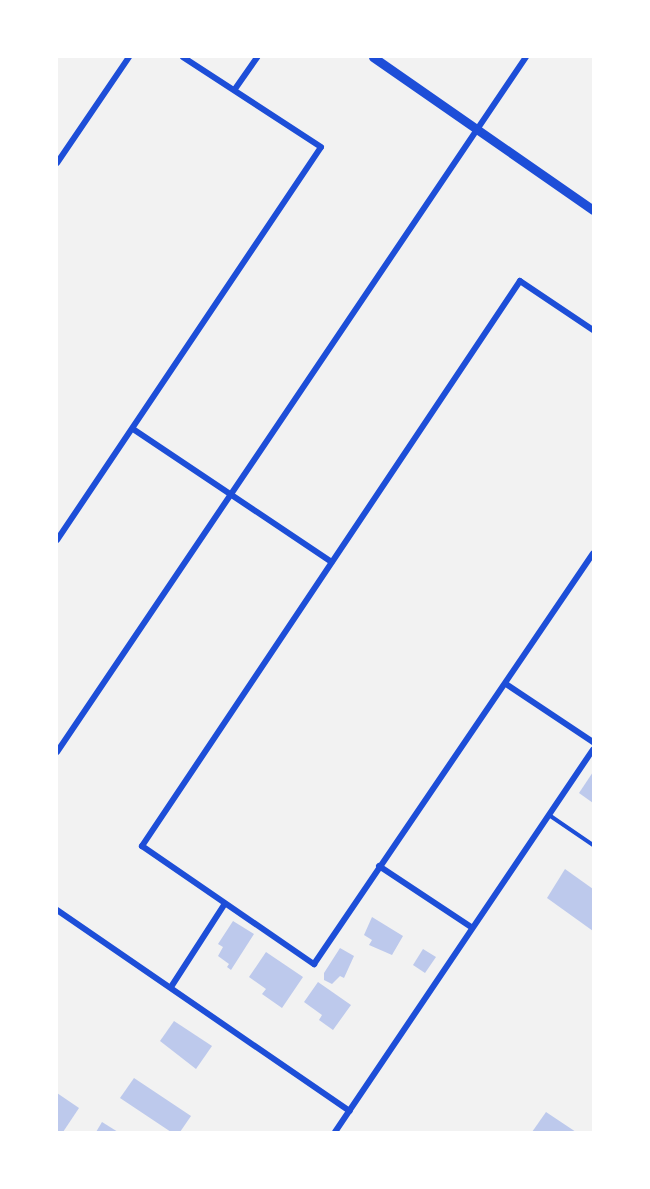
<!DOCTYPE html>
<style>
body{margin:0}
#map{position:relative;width:650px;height:1189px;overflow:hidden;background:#f2f2f2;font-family:"Public Sans",sans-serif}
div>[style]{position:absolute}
.building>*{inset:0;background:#bdc9ec}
.service>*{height:4px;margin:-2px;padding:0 2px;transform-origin:2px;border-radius:2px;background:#1d4ed8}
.minor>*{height:6px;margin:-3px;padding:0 3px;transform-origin:3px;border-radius:3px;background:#1d4ed8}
.tertiary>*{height:9px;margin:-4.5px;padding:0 4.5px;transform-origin:4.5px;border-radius:4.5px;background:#1d4ed8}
span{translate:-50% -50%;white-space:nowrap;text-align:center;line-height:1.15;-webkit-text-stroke:6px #fff;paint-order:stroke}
.frame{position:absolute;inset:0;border:58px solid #fff;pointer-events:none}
</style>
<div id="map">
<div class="building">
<i style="clip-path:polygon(593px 772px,593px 803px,579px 793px)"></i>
<i style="clip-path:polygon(565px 869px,593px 889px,593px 931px,547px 898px)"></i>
<i style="clip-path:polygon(372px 917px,403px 936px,392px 955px,369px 945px,372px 940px,364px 935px)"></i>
<i style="clip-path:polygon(233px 921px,254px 934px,231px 970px,227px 967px,229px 964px,218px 956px,223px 947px,218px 944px)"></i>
<i style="clip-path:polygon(340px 948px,354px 956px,344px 978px,340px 976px,332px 984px,324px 980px,324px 973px)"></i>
<i style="clip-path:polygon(423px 949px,436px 957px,425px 973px,413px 965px)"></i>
<i style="clip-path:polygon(266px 952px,303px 977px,282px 1008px,262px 994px,266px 989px,249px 977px)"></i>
<i style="clip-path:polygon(318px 982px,351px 1005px,333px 1030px,319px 1020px,322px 1015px,304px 1002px)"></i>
<i style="clip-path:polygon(174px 1021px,212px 1046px,196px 1069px,160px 1041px)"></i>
<i style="clip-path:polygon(134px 1078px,191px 1116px,180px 1132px,171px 1132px,120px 1098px)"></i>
<i style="clip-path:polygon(57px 1093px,79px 1108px,63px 1132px,57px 1132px)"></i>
<i style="clip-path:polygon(546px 1112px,576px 1132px,532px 1132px)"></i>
<i style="clip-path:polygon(102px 1122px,118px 1132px,96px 1132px)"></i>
</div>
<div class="service">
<i style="left:549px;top:815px;width:53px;rotate:34.3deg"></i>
</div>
<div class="minor">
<i style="left:235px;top:89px;width:39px;rotate:-55deg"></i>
<i style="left:57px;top:163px;width:128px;rotate:-55.8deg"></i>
<i style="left:593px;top:330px;width:88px;rotate:-146.1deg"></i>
<i style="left:520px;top:281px;width:680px;rotate:123.78deg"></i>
<i style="left:142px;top:846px;width:209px;rotate:34.5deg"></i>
<i style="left:314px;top:964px;width:496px;rotate:-55.8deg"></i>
<i style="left:133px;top:429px;width:239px;rotate:33.8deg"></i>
<i style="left:57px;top:540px;width:473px;rotate:-56.1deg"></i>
<i style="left:321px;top:147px;width:165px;rotate:-146.9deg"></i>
<i style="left:506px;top:684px;width:105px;rotate:33.7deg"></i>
<i style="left:57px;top:752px;width:838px;rotate:-55.99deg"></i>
<i style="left:379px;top:866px;width:110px;rotate:33.5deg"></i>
<i style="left:57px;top:910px;width:355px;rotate:34.5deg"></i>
<i style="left:171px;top:987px;width:98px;rotate:-57.1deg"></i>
<i style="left:335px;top:1132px;width:461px;rotate:-56deg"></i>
</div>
<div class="tertiary">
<i style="left:373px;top:57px;width:268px;rotate:34.8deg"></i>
</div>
<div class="frame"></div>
</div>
